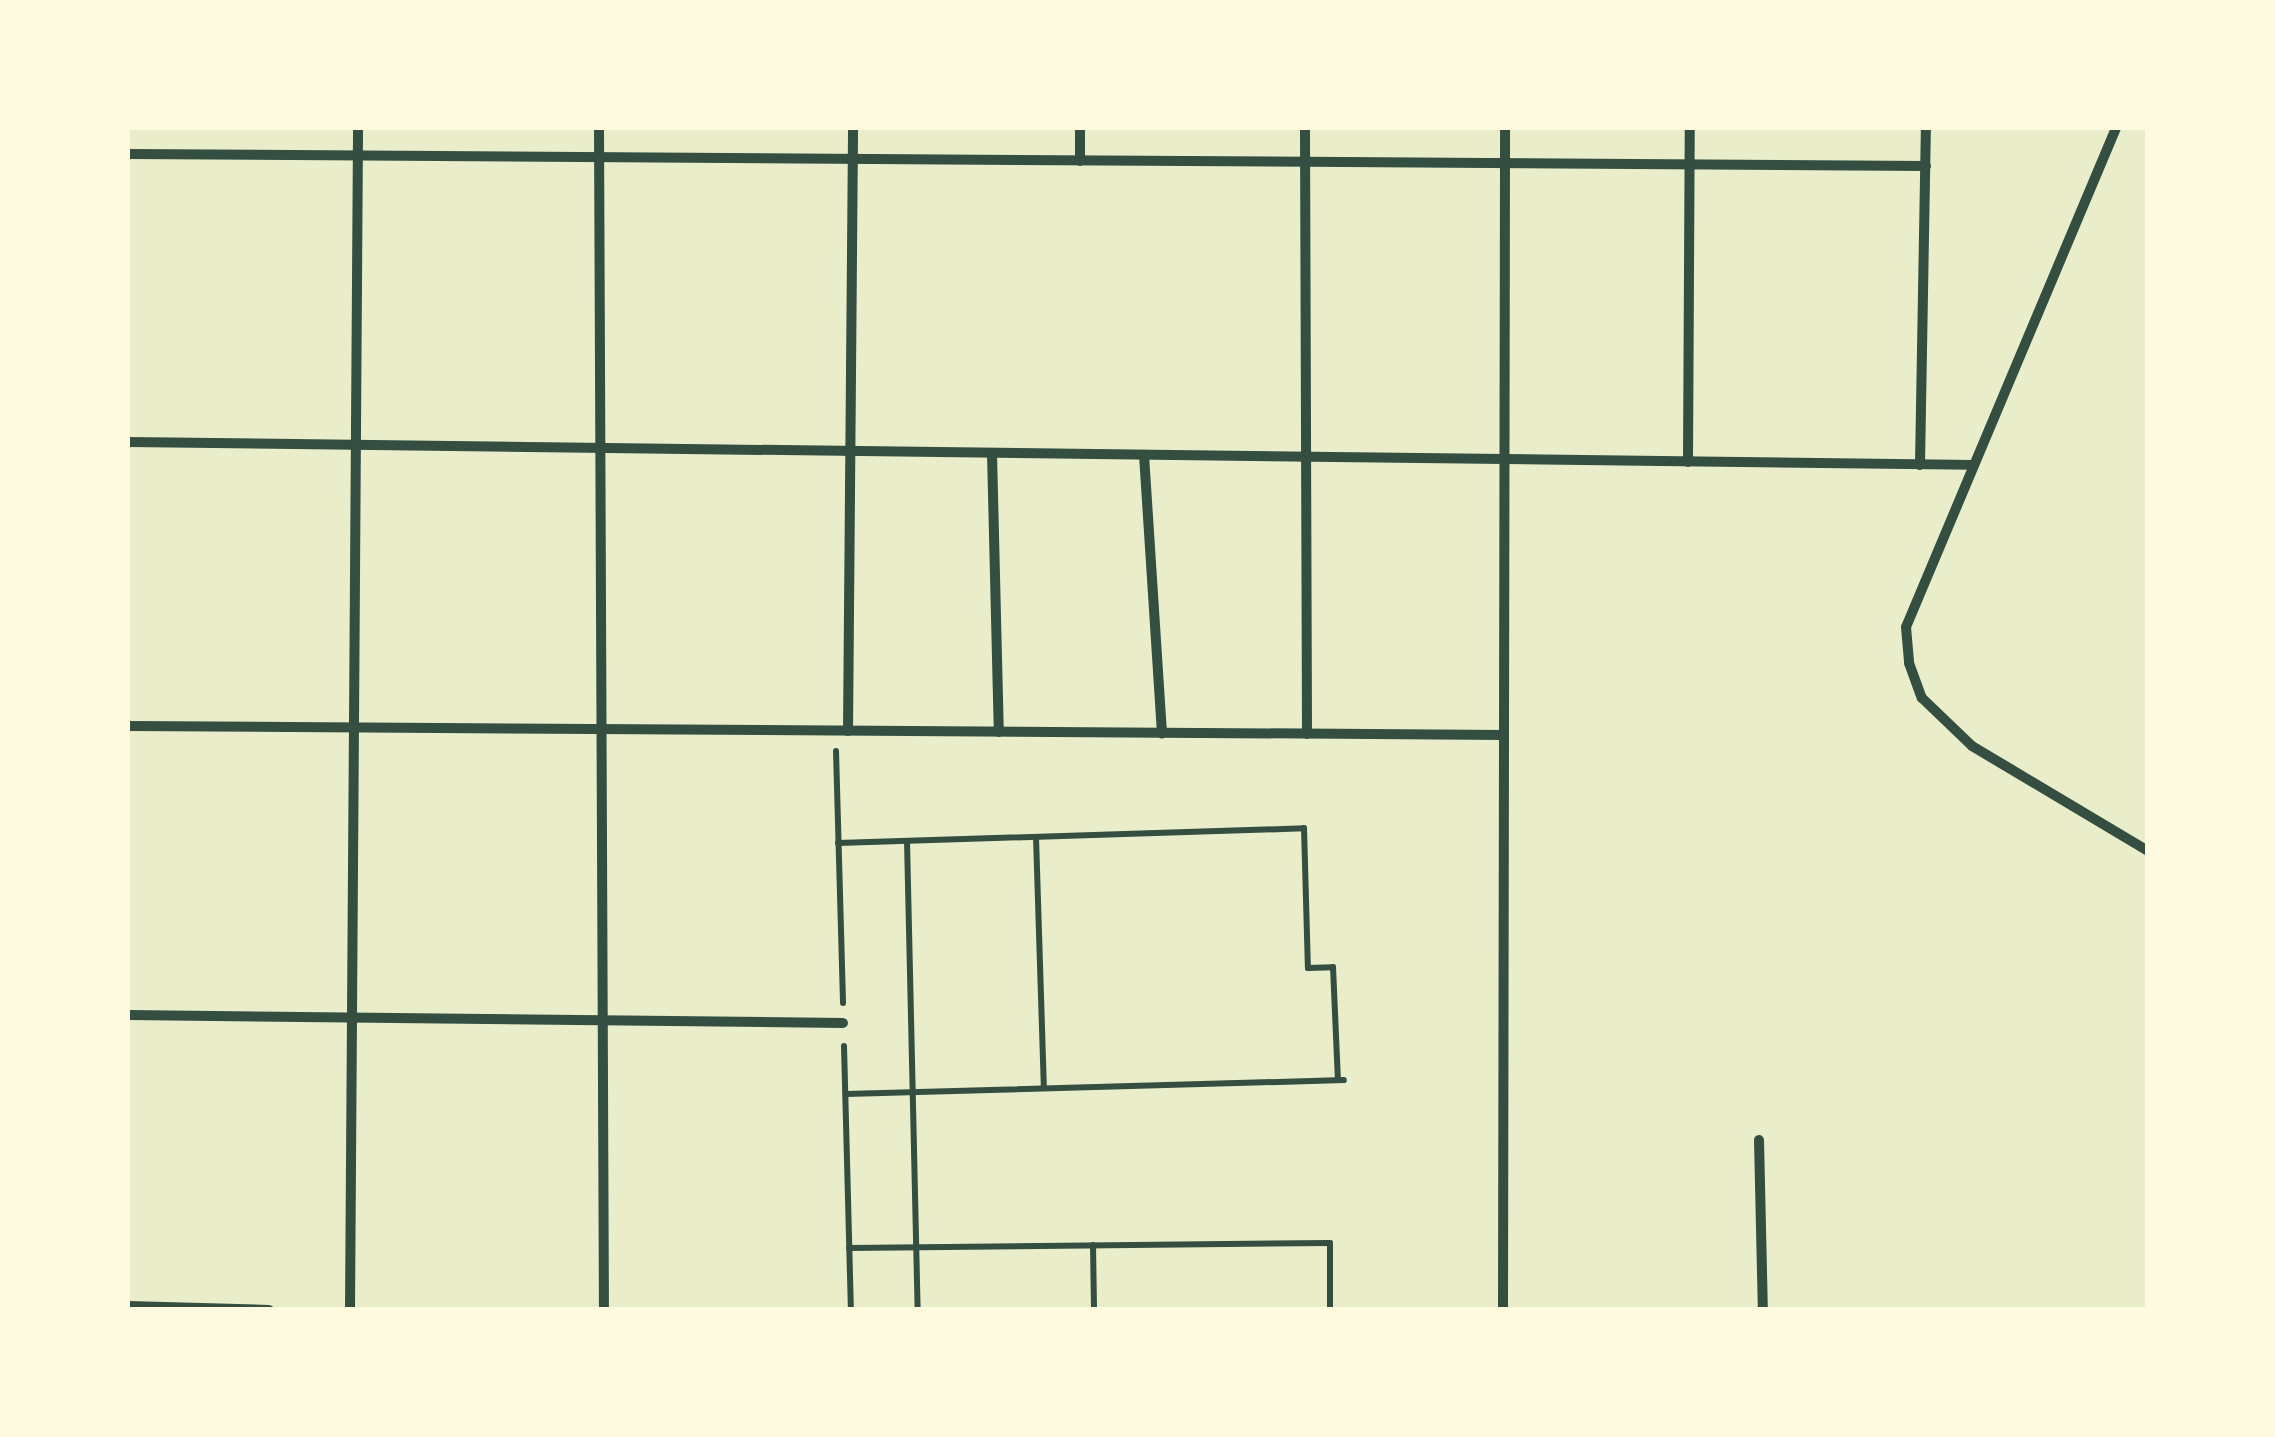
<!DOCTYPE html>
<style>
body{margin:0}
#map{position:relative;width:2275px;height:1437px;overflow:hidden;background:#e9edc9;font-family:Jost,sans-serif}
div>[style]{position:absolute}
.path>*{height:6px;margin:-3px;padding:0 3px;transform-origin:3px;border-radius:3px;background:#344e41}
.minor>*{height:10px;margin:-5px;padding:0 5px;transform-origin:5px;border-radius:5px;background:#344e41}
span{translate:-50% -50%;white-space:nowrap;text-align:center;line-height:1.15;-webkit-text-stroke:10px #fefae0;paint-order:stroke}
.frame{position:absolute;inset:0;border:130px solid #fefae0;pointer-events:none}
</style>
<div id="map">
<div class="path">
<i style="left:836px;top:751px;width:252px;rotate:88.4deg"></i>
<i style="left:1036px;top:837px;width:251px;rotate:88.2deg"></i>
<i style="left:907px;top:841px;width:469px;rotate:88.7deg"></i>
<i style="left:838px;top:843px;width:466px;rotate:-1.8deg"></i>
<i style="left:1304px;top:828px;width:140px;rotate:88.4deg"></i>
<i style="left:1308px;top:968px;width:25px;rotate:-2deg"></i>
<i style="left:1333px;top:967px;width:113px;rotate:87.5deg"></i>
<i style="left:844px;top:1046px;width:264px;rotate:88.5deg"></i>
<i style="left:846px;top:1094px;width:498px;rotate:-1.6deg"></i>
<i style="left:1093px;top:1245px;width:65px;rotate:89.1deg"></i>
<i style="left:849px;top:1248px;width:481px;rotate:-0.6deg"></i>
<i style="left:1330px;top:1243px;width:67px;rotate:90deg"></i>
</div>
<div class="minor">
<i style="left:599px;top:128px;width:1182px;rotate:89.76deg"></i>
<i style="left:1305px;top:128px;width:606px;rotate:89.81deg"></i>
<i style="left:2116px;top:128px;width:541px;rotate:112.82deg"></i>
<i style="left:1906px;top:627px;width:36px;rotate:85deg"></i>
<i style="left:1909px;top:663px;width:37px;rotate:70deg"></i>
<i style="left:1922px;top:698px;width:69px;rotate:43.8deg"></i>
<i style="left:1972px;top:746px;width:205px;rotate:30.8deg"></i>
<i style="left:128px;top:154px;width:1798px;rotate:0.38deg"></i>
<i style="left:1080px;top:161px;width:33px;rotate:-90deg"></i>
<i style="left:128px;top:442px;width:1846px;rotate:0.71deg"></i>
<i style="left:992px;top:453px;width:279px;rotate:88.6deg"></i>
<i style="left:1144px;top:455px;width:279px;rotate:86.3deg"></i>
<i style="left:1688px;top:462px;width:334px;rotate:-89.7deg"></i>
<i style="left:1920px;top:465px;width:337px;rotate:-89deg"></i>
<i style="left:128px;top:726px;width:1376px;rotate:0.37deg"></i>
<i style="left:848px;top:731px;width:603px;rotate:-89.52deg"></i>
<i style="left:128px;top:1015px;width:715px;rotate:0.64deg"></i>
<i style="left:1759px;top:1140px;width:170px;rotate:88.7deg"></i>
<i style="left:128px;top:1306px;width:141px;rotate:1.6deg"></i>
<i style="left:350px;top:1310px;width:1182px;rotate:-89.61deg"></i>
<i style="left:1503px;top:1310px;width:1182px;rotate:-89.9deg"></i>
</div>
<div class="frame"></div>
</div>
